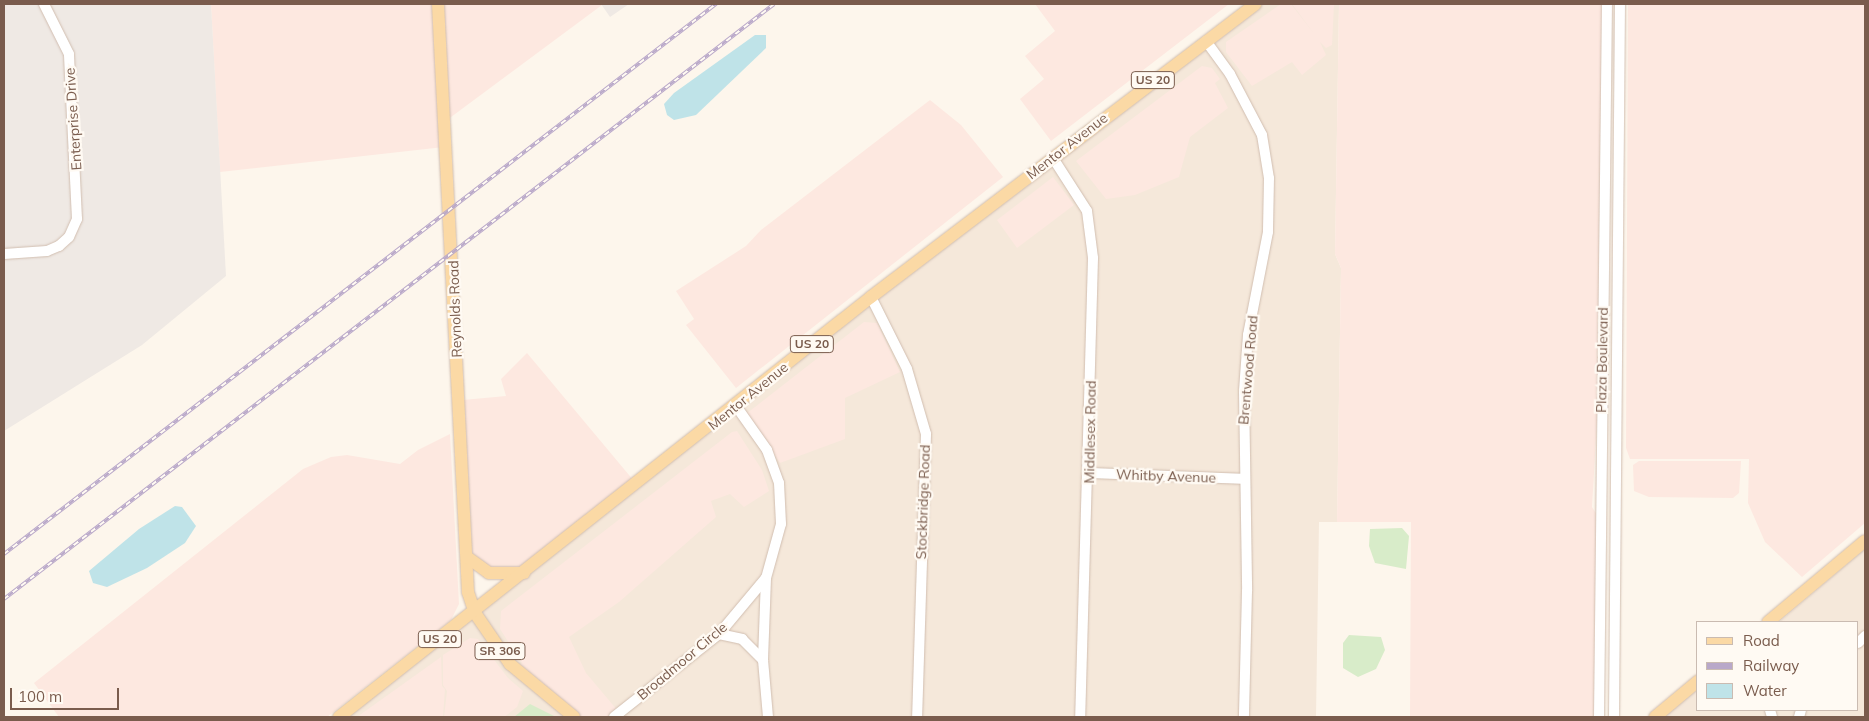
<!DOCTYPE html>
<style>
body{margin:0}
#map{position:relative;width:1869px;height:721px;overflow:hidden;background:#fdf6ec;font-family:Mulish,sans-serif}
div>[style]{position:absolute}
.residential>*{inset:0;background:#f5e8da}
.commercial>*{inset:0;background:#fde8e0}
.industrial>*{inset:0;background:#efe9e4}
.green>*{inset:0;background:#d8ecc9}
.water>*{inset:0;background:#bfe3e8}
.roads{filter:drop-shadow(0 0 1px #d1beb0) drop-shadow(0 0 1px #d1beb0)}
.minor>*{height:10px;margin:-5px;padding:0 5px;transform-origin:5px;border-radius:5px;background:#fff}
.major>*{height:12px;margin:-6px;padding:0 6px;transform-origin:6px;border-radius:6px;background:#fbd9a5}
.rail>*{height:4px;margin-top:-2px;transform-origin:0;background:repeating-linear-gradient(90deg,#fffaf3 0 5.5px,#b9a8c9 0 11px);box-sizing:border-box;border-block:1px solid #b9a8c9}
span{translate:-50% -50%;white-space:nowrap;text-align:center;line-height:1.15;-webkit-text-stroke:4.5px #fffaf3;paint-order:stroke}
.shield-label span{padding:1px 4px;background:#fffaf3;border:1px solid;border-radius:4px;-webkit-text-stroke-width:0}
.shield-label{font-size:12px;color:#7a5c4d;font-weight:700}
.street-label{font-size:14px;color:#7a5c4d}
.frame{position:absolute;inset:0;border:5px solid #7a5c4d;pointer-events:none}
.legend{position:absolute;left:1696px;top:621px;width:162px;height:90px;box-sizing:border-box;background:#fffaf3;border:1px solid #cabbb1;margin:0;padding:6px 9px;list-style:none;font-size:15px;color:#7a5c4d}
.legend li{display:flex;align-items:center;gap:10px;height:25px}
.legend b{width:25px;border:1px solid #cabbb1}
.scale{position:absolute;left:10px;top:688px;width:109px;height:22px;box-sizing:border-box;border:2px solid #7a5c4d;border-top:0;padding-left:6px;font-size:15px;line-height:18px;white-space:nowrap;color:#7a5c4d;-webkit-text-stroke:4px #fffaf3;paint-order:stroke}
</style>
<div id="map">
<div class="residential">
<i style="clip-path:polygon(1255px 4px,1339px 4px,1335px 254px,1341px 268px,1337px 522px,1319px 522px,1316px 717px,339px 717px)"></i>
<i style="clip-path:polygon(1865px 549px,1865px 717px,1655px 717px,1698px 681px,1698px 710px,1858px 710px,1858px 622px,1779px 622px)"></i>
</div>
<div class="commercial">
<i style="clip-path:polygon(211px 4px,435px 4px,444px 147px,220px 172px)"></i>
<i style="clip-path:polygon(440px 4px,601px 4px,602px 5px,447px 120px)"></i>
<i style="clip-path:polygon(1035px 4px,1229px 4px,1051px 141px,1020px 99px,1044px 79px,1025px 56px,1055px 31px)"></i>
<i style="clip-path:polygon(1281px 4px,1291px 4px,1315px 35px,1292px 4px,1334px 4px,1332px 45px,1326px 48px,1320px 42px,1326px 55px,1302px 75px,1292px 62px,1252px 86px,1226px 52px,1226px 42px)"></i>
<i style="clip-path:polygon(1339px 4px,1602px 4px,1598px 404px,1592px 507px,1597px 515px,1595px 717px,1410px 717px,1411px 522px,1337px 522px,1341px 268px,1335px 254px)"></i>
<i style="clip-path:polygon(1628px 4px,1865px 4px,1865px 523px,1802px 577px,1765px 542px,1748px 503px,1749px 459px,1630px 459px,1626px 448px)"></i>
<i style="clip-path:polygon(1202px 66px,1212px 68px,1220px 79px,1215px 83px,1228px 108px,1190px 137px,1179px 177px,1135px 195px,1106px 199px,1076px 161px)"></i>
<i style="clip-path:polygon(930px 100px,961px 125px,1003px 177px,736px 388px,686px 325px,694px 319px,676px 291px,746px 246px,761px 230px)"></i>
<i style="clip-path:polygon(1053px 177px,1074px 205px,1017px 248px,997px 220px)"></i>
<i style="clip-path:polygon(864px 322px,877px 323px,900px 372px,845px 398px,845px 439px,780px 463px,746px 414px)"></i>
<i style="clip-path:polygon(527px 353px,634px 481px,524px 569px,499px 570px,480px 564px,470px 554px,463px 400px,506px 396px,501px 379px)"></i>
<i style="clip-path:polygon(737px 431px,762px 470px,769px 491px,744px 507px,730px 494px,711px 501px,716px 517px,619px 602px,569px 637px,586px 673px,618px 711px,610px 717px,577px 717px,517px 667px,522px 663px,500px 629px,501px 611px,732px 432px)"></i>
<i style="clip-path:polygon(450px 434px,459px 604px,451px 620px,327px 717px,59px 717px,34px 683px,303px 469px,331px 457px,347px 455px,400px 464px,418px 450px)"></i>
<i style="clip-path:polygon(1639px 461px,1741px 461px,1739px 493px,1733px 498px,1649px 497px,1634px 491px,1633px 465px)"></i>
<i style="clip-path:polygon(470px 638px,478px 639px,508px 678px,523px 691px,517px 707px,504px 717px,444px 717px,447px 691px,443px 685px,443px 655px)"></i>
<i style="clip-path:polygon(441px 657px,442px 686px,445px 689px,443px 717px,357px 717px)"></i>
</div>
<div class="industrial">
<i style="clip-path:polygon(4px 4px,211px 4px,226px 276px,142px 345px,4px 431px)"></i>
<i style="clip-path:polygon(601px 4px,629px 4px,610px 17px)"></i>
</div>
<div class="green">
<i style="clip-path:polygon(1402px 528px,1409px 536px,1406px 569px,1375px 563px,1369px 546px,1370px 529px)"></i>
<i style="clip-path:polygon(1349px 635px,1381px 637px,1385px 650px,1376px 669px,1358px 677px,1343px 668px,1343px 643px)"></i>
<i style="clip-path:polygon(530px 704px,556px 717px,514px 717px)"></i>
</div>
<div class="water">
<i style="clip-path:polygon(755px 35px,766px 35px,766px 48px,696px 115px,674px 120px,667px 115px,664px 104px,674px 93px)"></i>
<i style="clip-path:polygon(175px 506px,182px 507px,196px 526px,185px 543px,147px 568px,107px 587px,93px 583px,89px 571px,139px 529px)"></i>
</div>
<div class="roads">
<div class="minor">
<i style="left:1206px;top:41px;width:41px;rotate:54deg"></i>
<i style="left:1230px;top:74px;width:69px;rotate:62.3deg"></i>
<i style="left:1262px;top:135px;width:44px;rotate:80.8deg"></i>
<i style="left:1269px;top:178px;width:54px;rotate:91.1deg"></i>
<i style="left:1268px;top:232px;width:105px;rotate:101deg"></i>
<i style="left:1248px;top:335px;width:56px;rotate:94.1deg"></i>
<i style="left:1244px;top:391px;width:200px;rotate:89.1deg"></i>
<i style="left:1247px;top:591px;width:126px;rotate:91.4deg"></i>
<i style="left:1053px;top:158px;width:63px;rotate:57.3deg"></i>
<i style="left:1087px;top:211px;width:47px;rotate:82.7deg"></i>
<i style="left:1093px;top:258px;width:459px;rotate:91.6deg"></i>
<i style="left:4px;top:254px;width:43px;rotate:-4deg"></i>
<i style="left:47px;top:251px;width:13px;rotate:-23deg"></i>
<i style="left:59px;top:246px;width:13px;rotate:-42deg"></i>
<i style="left:69px;top:237px;width:20px;rotate:-66deg"></i>
<i style="left:77px;top:219px;width:165px;rotate:-92.8deg"></i>
<i style="left:69px;top:54px;width:56px;rotate:-116.6deg"></i>
<i style="left:871px;top:297px;width:80px;rotate:63.4deg"></i>
<i style="left:907px;top:369px;width:68px;rotate:73.7deg"></i>
<i style="left:926px;top:434px;width:283px;rotate:91.8deg"></i>
<i style="left:736px;top:406px;width:54px;rotate:54.8deg"></i>
<i style="left:767px;top:450px;width:35px;rotate:70deg"></i>
<i style="left:779px;top:483px;width:41px;rotate:87.2deg"></i>
<i style="left:781px;top:524px;width:56px;rotate:105.5deg"></i>
<i style="left:766px;top:578px;width:82px;rotate:92.1deg"></i>
<i style="left:1089px;top:473px;width:154px;rotate:2.2deg"></i>
<i style="left:719px;top:634px;width:24px;rotate:12deg"></i>
<i style="left:742px;top:639px;width:30px;rotate:45deg"></i>
<i style="left:763px;top:660px;width:57px;rotate:85deg"></i>
<i style="left:1858px;top:643px;width:10px;rotate:-45deg"></i>
<i style="left:1770px;top:710px;width:7px;rotate:74deg"></i>
<i style="left:614px;top:717px;width:134px;rotate:-38.3deg"></i>
<i style="left:719px;top:634px;width:72px;rotate:-50.1deg"></i>
<i style="left:1599px;top:717px;width:713px;rotate:-89.36deg"></i>
<i style="left:1614px;top:717px;width:713px;rotate:-89.52deg"></i>
<i style="left:1799px;top:717px;width:7px;rotate:-74deg"></i>
</div>
<div class="major">
<i style="left:438px;top:4px;width:589px;rotate:87.08deg"></i>
<i style="left:468px;top:592px;width:22px;rotate:72deg"></i>
<i style="left:475px;top:613px;width:62px;rotate:55.5deg"></i>
<i style="left:510px;top:664px;width:83px;rotate:39.6deg"></i>
<i style="left:467px;top:557px;width:27px;rotate:36deg"></i>
<i style="left:489px;top:573px;width:35px"></i>
<i style="left:1768px;top:622px;width:126px;rotate:-39.9deg"></i>
<i style="left:339px;top:717px;width:678px;rotate:-38.29deg"></i>
<i style="left:871px;top:297px;width:483px;rotate:-37.3deg"></i>
<i style="left:1655px;top:717px;width:56px;rotate:-39.9deg"></i>
</div>
</div>
<div class="rail">
<i style="left:4px;top:554px;width:900px;rotate:-37.69deg"></i>
<i style="left:4px;top:599px;width:973px;rotate:-37.69deg"></i>
</div>
<div class="shield-label">
<span style="left:1153px;top:80px">US 20</span>
<span style="left:812px;top:344px">US 20</span>
<span style="left:440px;top:639px">US 20</span>
<span style="left:500px;top:651px">SR 306</span>
</div>
<div class="street-label">
<span style="left:73px;top:119px;rotate:-94deg">Enterprise Drive</span>
<span style="left:1067px;top:146px;rotate:-38deg">Mentor Avenue</span>
<span style="left:455px;top:309px;rotate:-92deg">Reynolds Road</span>
<span style="left:1602px;top:360px;rotate:-89deg">Plaza Boulevard</span>
<span style="left:1248px;top:370px;rotate:-85deg">Brentwood Road</span>
<span style="left:748px;top:396px;rotate:-39deg">Mentor Avenue</span>
<span style="left:1090px;top:432px;rotate:-89deg">Middlesex Road</span>
<span style="left:1166px;top:476px;rotate:2deg">Whitby Avenue</span>
<span style="left:923px;top:502px;rotate:-88deg">Stockbridge Road</span>
<span style="left:682px;top:661px;rotate:-40deg">Broadmoor Circle</span>
</div>
<div class="frame"></div>
<ul class="legend">
<li><b style="height:6px;background:#fbd9a5"></b>Road</li>
<li><b style="height:6px;background:#b9a8c9"></b>Railway</li>
<li><b style="height:14px;background:#bfe3e8"></b>Water</li>
</ul>
<div class="scale">100 m</div>
</div>
